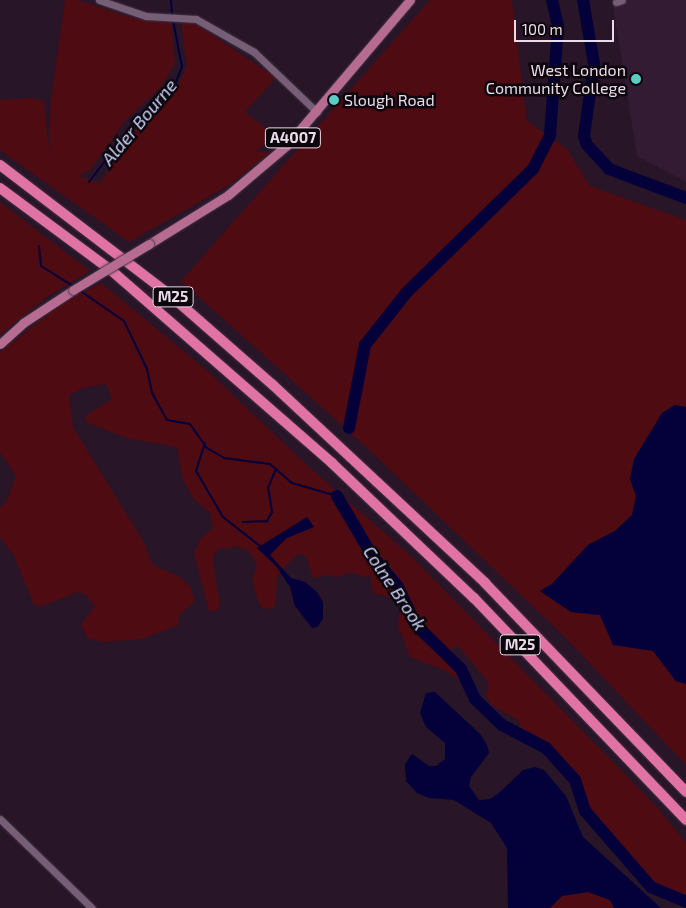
<!DOCTYPE html>
<style>
body{margin:0}
#map{position:relative;width:686px;height:908px;overflow:hidden;background:#281528;font-family:"Exo 2",sans-serif}
div>[style]{position:absolute}
.built>*{inset:0;background:#331b34}
.green>*{inset:0;background:#4e0b12}
.water>*{inset:0;background:#04013a}
.stream>*{height:2px;margin:-1px;padding:0 1px;transform-origin:1px;border-radius:1px;background:#04013a}
.river>*{height:12px;margin:-6px;padding:0 6px;transform-origin:6px;border-radius:6px;background:#04013a}
.roads{filter:drop-shadow(0 0 1px #403241) drop-shadow(0 0 1px #403241)}
.minor>*{height:7px;margin:-3.5px;padding:0 3.5px;transform-origin:3.5px;border-radius:3.5px;background:#765e76}
.major>*{height:9px;margin:-4.5px;padding:0 4.5px;transform-origin:4.5px;border-radius:4.5px;background:#b66b91}
.highway>*{height:10px;margin:-5px;padding:0 5px;transform-origin:5px;border-radius:5px;background:#e073a3}
.bridges{filter:drop-shadow(0 0 1px #403241) drop-shadow(0 0 1px #403241)}
.major-bridge>*{height:9px;margin:-4.5px;padding:0 4.5px;transform-origin:4.5px;border-radius:4.5px;background:#b66b91}
.dots>*{width:14px;height:14px;translate:-50% -50%;box-sizing:border-box;border:2px solid #0c050c;border-radius:50%}
span{translate:-50% -50%;white-space:nowrap;text-align:center;line-height:1.15;-webkit-text-stroke:5px #0c050c;paint-order:stroke}
.shield-label span{padding:1px 4px;background:#0c050c;border:1px solid;border-radius:4px;-webkit-text-stroke-width:0}
.shield-label{font-size:15px;color:#e9dbe9;font-weight:700}
.poi-label{font-size:16px;color:#e9dbe9}
.right{translate:-100% -50%;text-align:right}
.left{translate:0 -50%;text-align:left}
.water-label{font-size:18px;color:#c9d6fc;font-style:italic}
.scale{position:absolute;left:514px;top:20px;width:100px;height:22px;box-sizing:border-box;border:2px solid #e9dbe9;border-top:0;padding-left:6px;font-size:15px;line-height:18px;white-space:nowrap;color:#e9dbe9;-webkit-text-stroke:4px #0c050c;paint-order:stroke}
</style>
<div id="map">
<div class="built">
<i style="clip-path:polygon(612px 0,686px 0,686px 182px,637px 156px)"></i>
</div>
<div class="green">
<i style="clip-path:polygon(65px 0,77px 0,137px 19px,171px 23px,175px 64px,161px 87px,125px 121px,90px 170px,78px 176px,100px 183px,144px 117px,175px 90px,187px 66px,181px 23px,198px 25px,276px 78px,245px 112px,276px 136px,255px 152px,270px 152px,231px 184px,129px 242px,0 150px,0 100px,31px 98px,44px 101px,49px 150px,50px 107px)"></i>
<i style="clip-path:polygon(430px 0,512px 0,527px 121px,567px 149px,590px 186px,686px 220px,686px 407px,675px 405px,630px 479px,636px 496px,632px 515px,615px 531px,588px 545px,552px 584px,540px 591px,571px 612px,600px 615px,613px 645px,654px 651px,675px 681px,686px 684px,686px 765px,563px 635px,364px 445px,181px 281px)"></i>
<i style="clip-path:polygon(0 202px,90px 271px,47px 297px,0 335px)"></i>
<i style="clip-path:polygon(101px 283px,209px 372px,308px 466px,411px 556px,657px 807px,686px 843px,686px 896px,673px 894px,651px 882px,586px 809px,580px 781px,552px 750px,523px 734px,518px 720px,491px 705px,486px 695px,489px 683px,458px 646px,451px 648px,470px 682px,467px 684px,444px 670px,410px 657px,398px 626px,401px 606px,392px 598px,373px 593px,370px 575px,363px 577px,352px 572px,337px 577px,328px 575px,313px 578px,306px 556px,298px 554px,282px 570px,277px 577px,276px 601px,273px 608px,265px 609px,259px 604px,252px 580px,257px 565px,249px 551px,235px 546px,228px 549px,220px 548px,214px 554px,213px 563px,220px 604px,217px 611px,209px 611px,194px 553px,201px 538px,213px 528px,210px 513px,193px 498px,182px 477px,177px 447px,130px 439px,87px 423px,85px 416px,112px 399px,106px 384px,83px 388px,69px 395px,73px 427px,145px 544px,150px 560px,155px 566px,178px 576px,190px 586px,195px 601px,178px 616px,179px 625px,171px 628px,142px 639px,102px 642px,88px 638px,81px 625px,95px 606px,85px 594px,78px 592px,42px 606px,34px 605px,14px 556px,0 537px,0 508px,7px 500px,16px 476px,0 452px,0 352px,64px 302px)"></i>
<i style="clip-path:polygon(588px 892px,610px 900px,614px 908px,550px 908px,562px 896px)"></i>
</div>
<div class="water">
<i style="clip-path:polygon(675px 405px,686px 407px,686px 684px,676px 681px,653px 651px,613px 645px,600px 615px,571px 612px,540px 591px,552px 584px,588px 545px,615px 531px,632px 515px,636px 496px,630px 479px,634px 459px,662px 413px)"></i>
<i style="clip-path:polygon(307px 517px,314px 527px,287px 538px,270px 555px,291px 578px,305px 582px,317px 592px,323px 602px,323px 619px,317px 627px,312px 628px,295px 606px,290px 587px,276px 566px,257px 548px)"></i>
<i style="clip-path:polygon(435px 692px,480px 734px,487px 745px,489px 753px,471px 777px,469px 786px,479px 800px,490px 799px,499px 793px,523px 770px,535px 767px,544px 770px,566px 796px,583px 837px,661px 908px,614px 908px,610px 900px,588px 892px,562px 896px,550px 908px,508px 908px,507px 848px,491px 823px,454px 800px,429px 798px,417px 793px,406px 781px,405px 764px,412px 754px,429px 766px,436px 766px,445px 759px,445px 743px,426px 727px,420px 713px,426px 693px)"></i>
</div>
<div class="stream">
<i style="left:171px;top:0;width:15px;rotate:86deg"></i>
<i style="left:89px;top:182px;width:84px;rotate:-52.7deg"></i>
<i style="left:140px;top:115px;width:49px;rotate:-42.5deg"></i>
<i style="left:176px;top:82px;width:16px;rotate:-68deg"></i>
<i style="left:182px;top:67px;width:48px;rotate:-100.8deg"></i>
<i style="left:39px;top:246px;width:20px;rotate:84deg"></i>
<i style="left:41px;top:266px;width:38px;rotate:32deg"></i>
<i style="left:79px;top:290px;width:55px;rotate:34.6deg"></i>
<i style="left:124px;top:321px;width:53px;rotate:64.4deg"></i>
<i style="left:147px;top:369px;width:25px;rotate:78deg"></i>
<i style="left:152px;top:393px;width:31px;rotate:61deg"></i>
<i style="left:167px;top:420px;width:23px;rotate:10deg"></i>
<i style="left:190px;top:424px;width:29px;rotate:55deg"></i>
<i style="left:207px;top:448px;width:20px;rotate:30deg"></i>
<i style="left:224px;top:458px;width:46px;rotate:7.4deg"></i>
<i style="left:270px;top:464px;width:29px;rotate:41deg"></i>
<i style="left:292px;top:483px;width:47px;rotate:16.1deg"></i>
<i style="left:205px;top:443px;width:29px;rotate:108deg"></i>
<i style="left:196px;top:471px;width:53px;rotate:59.6deg"></i>
<i style="left:223px;top:517px;width:47px;rotate:38.1deg"></i>
<i style="left:243px;top:522px;width:24px;rotate:-2deg"></i>
<i style="left:267px;top:521px;width:10px;rotate:-61deg"></i>
<i style="left:272px;top:512px;width:24px;rotate:-99deg"></i>
<i style="left:268px;top:488px;width:21px;rotate:-67deg"></i>
</div>
<div class="river">
<i style="left:583px;top:0;width:65px;rotate:80.2deg"></i>
<i style="left:594px;top:64px;width:73px;rotate:97.9deg"></i>
<i style="left:584px;top:136px;width:9px;rotate:72deg"></i>
<i style="left:587px;top:145px;width:33px;rotate:47deg"></i>
<i style="left:609px;top:169px;width:82px;rotate:20.6deg"></i>
<i style="left:349px;top:428px;width:85px;rotate:-79.1deg"></i>
<i style="left:365px;top:345px;width:68px;rotate:-51.6deg"></i>
<i style="left:407px;top:292px;width:176px;rotate:-44.3deg"></i>
<i style="left:533px;top:169px;width:38px;rotate:-63deg"></i>
<i style="left:550px;top:135px;width:109px;rotate:-85.8deg"></i>
<i style="left:558px;top:26px;width:27px;rotate:-103deg"></i>
<i style="left:337px;top:496px;width:71px;rotate:59.5deg"></i>
<i style="left:373px;top:557px;width:39px;rotate:50deg"></i>
<i style="left:398px;top:587px;width:42px;rotate:64.7deg"></i>
<i style="left:416px;top:625px;width:63px;rotate:44.4deg"></i>
<i style="left:461px;top:669px;width:33px;rotate:65deg"></i>
<i style="left:475px;top:699px;width:37px;rotate:44deg"></i>
<i style="left:502px;top:725px;width:50px;rotate:27.6deg"></i>
<i style="left:546px;top:748px;width:43px;rotate:47.8deg"></i>
<i style="left:575px;top:780px;width:33px;rotate:72deg"></i>
<i style="left:585px;top:811px;width:101px;rotate:49deg"></i>
<i style="left:651px;top:887px;width:38px;rotate:23deg"></i>
</div>
<div class="roads">
<div class="minor">
<i style="left:99px;top:0;width:50px;rotate:18.8deg"></i>
<i style="left:146px;top:16px;width:50px;rotate:3.4deg"></i>
<i style="left:196px;top:19px;width:67px;rotate:29.6deg"></i>
<i style="left:254px;top:52px;width:87px;rotate:43.6deg"></i>
<i style="left:616px;top:2px;width:6px;rotate:-18deg"></i>
<i style="left:0;top:819px;width:128px;rotate:44.1deg"></i>
</div>
<div class="major">
<i style="left:149px;top:244px;width:93px;rotate:-31.8deg"></i>
<i style="left:228px;top:195px;width:77px;rotate:-40.3deg"></i>
<i style="left:287px;top:145px;width:190px;rotate:-49.7deg"></i>
<i style="left:0;top:344px;width:31px;rotate:-42deg"></i>
<i style="left:23px;top:323px;width:60px;rotate:-33.4deg"></i>
</div>
<div class="highway">
<i style="left:0;top:165px;width:213px;rotate:37.4deg"></i>
<i style="left:169px;top:294px;width:138px;rotate:41.2deg"></i>
<i style="left:273px;top:385px;width:290px;rotate:43deg"></i>
<i style="left:485px;top:583px;width:290px;rotate:46.1deg"></i>
<i style="left:0;top:188px;width:139px;rotate:36.5deg"></i>
<i style="left:112px;top:271px;width:292px;rotate:41.1deg"></i>
<i style="left:332px;top:463px;width:196px;rotate:43.6deg"></i>
<i style="left:474px;top:598px;width:307px;rotate:46.3deg"></i>
</div>
</div>
<div class="bridges">
<div class="major-bridge">
<i style="left:73px;top:290px;width:89px;rotate:-31.2deg"></i>
</div>
</div>
<div class="dots">
<i style="left:636px;top:79px;background:#57cec1"></i>
<i style="left:334px;top:100px;background:#57cec1"></i>
</div>
<div class="shield-label">
<span style="left:293px;top:138px">A4007</span>
<span style="left:173px;top:297px">M25</span>
<span style="left:520px;top:645px">M25</span>
</div>
<div class="poi-label">
<span class="right" style="left:626px;top:79px">West London<br>Community College</span>
<span class="left" style="left:344px;top:100px">Slough Road</span>
</div>
<div class="water-label">
<span style="left:139px;top:122px;rotate:-50deg">Alder Bourne</span>
<span style="left:395px;top:588px;rotate:56deg">Colne Brook</span>
</div>
<div class="scale">100 m</div>
</div>
